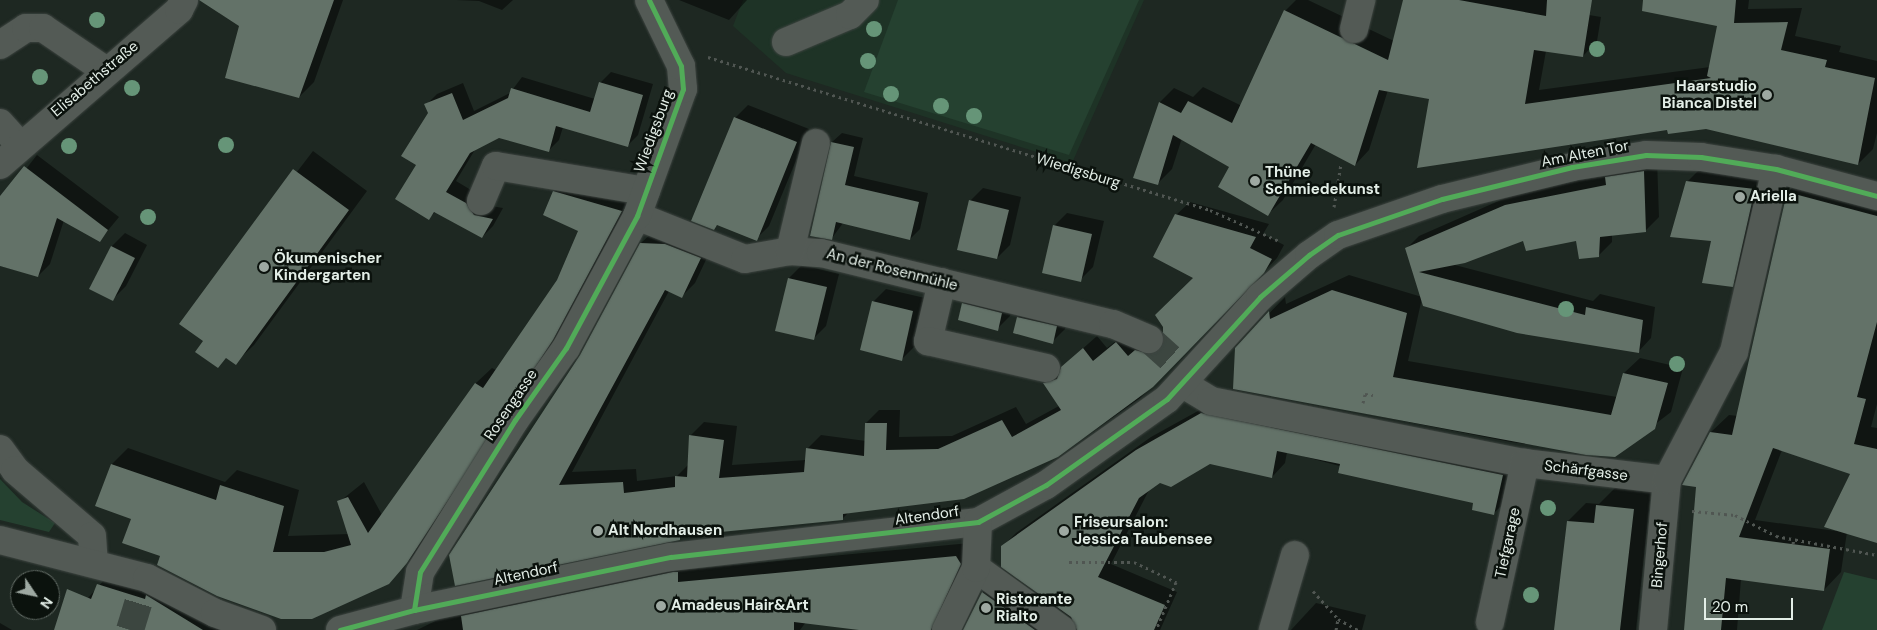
<!DOCTYPE html>
<meta charset="utf-8">
<style>
body{margin:0}
#map{position:relative;width:1877px;height:630px;overflow:hidden;background:#1e2822;font-family:"DM Sans",sans-serif}
div>[style]{position:absolute}
.built>*{inset:0;background:#1e3326}
.green>*{inset:0;background:#254130}
.shadow>*{inset:0;background:#0007}
.building>*{inset:0;background:#637268}
.minor-tunnel>*{height:28px;margin-top:-14px;transform-origin:0;background:repeating-linear-gradient(90deg,#3c4640 0 28px,transparent 0 42px)}
.path>*{height:3px;margin-top:-1.5px;transform-origin:0;background:repeating-linear-gradient(90deg,#505652 0 2.5px,transparent 0 6.5px)}
.roads{filter:drop-shadow(0 0 1px #3d4440) drop-shadow(0 0 1px #3d4440)}
.minor>*{height:28px;margin:-14px;padding:0 14px;transform-origin:14px;border-radius:14px;background:#535a55}
.cycleway>*{height:5px;margin:-2.5px;padding:0 2.5px;transform-origin:2.5px;border-radius:2.5px;background:#51ab58}
.trees>*{width:16px;height:16px;margin:-8px;border-radius:50%;background:#669578}
.dots>*{width:14px;height:14px;translate:-50% -50%;box-sizing:border-box;border:2px solid #0b120d;border-radius:50%}
span{translate:-50% -50%;white-space:nowrap;text-align:center;line-height:1.15;-webkit-text-stroke:5px #0b120d;paint-order:stroke}
.street-label{font-size:15px;color:#e3eee7}
.poi-label{font-size:15px;color:#e3eee7;font-weight:700}
.right{translate:-100% -50%;text-align:right}
.left{translate:0 -50%;text-align:left}
.north{position:absolute;left:10px;top:570px;width:50px;height:50px;box-sizing:border-box;background:#0b120d;border:1px solid #616a64;border-radius:50%;rotate:124deg;font-size:14px;font-weight:700;line-height:20px;text-align:center;color:#e3eee7}
.north::after{content:'';display:block;margin:auto;width:18px;height:22px;background:#9ea9a2;clip-path:polygon(50% 0,100% 100%,50% 72%,0 100%)}
.scale{position:absolute;left:1704px;top:598px;width:89px;height:22px;box-sizing:border-box;border:2px solid #e3eee7;border-top:0;padding-left:6px;font-size:15px;line-height:18px;white-space:nowrap;color:#e3eee7;-webkit-text-stroke:4px #0b120d;paint-order:stroke}
</style>
<div id="map">
<div class="built">
<i style="clip-path:polygon(743px 0,1144px 0,1072px 163px,786px 73px,733px 26px)"></i>
</div>
<div class="green">
<i style="clip-path:polygon(898px 0,1139px 0,1069px 155px,864px 92px)"></i>
<i style="clip-path:polygon(0 479px,22px 502px,55px 523px,49px 532px,0 520px)"></i>
<i style="clip-path:polygon(1844px 572px,1877px 580px,1877px 630px,1822px 630px)"></i>
</div>
<div class="shadow">
<i style="clip-path:polygon(227px 0,343px 0,314px 82px,299px 97px,241px 26px,219px 13px)"></i>
<i style="clip-path:polygon(456px 0,513px 0,502px 10px,479px 1px)"></i>
<i style="clip-path:polygon(679px 0,747px 0,729px 20px)"></i>
<i style="clip-path:polygon(1296px 0,1308px 0,1394px 41px,1405px 0,1549px 0,1553px 9px,1601px 17px,1597px 41px,1583px 56px,1546px 51px,1539px 90px,1710px 67px,1718px 25px,1643px 0,1749px 0,1748px 9px,1802px 8px,1795px 36px,1841px 46px,1839px 52px,1877px 61px,1877px 133px,1873px 149px,1858px 164px,1706px 128px,1668px 129px,1388px 90px,1369px 150px,1355px 165px,1316px 144px,1283px 200px,1268px 214px,1231px 167px,1182px 138px,1172px 169px,1157px 184px,1160px 102px,1174px 88px,1193px 97px,1203px 87px,1242px 106px,1285px 11px)"></i>
<i style="clip-path:polygon(611px 72px,653px 84px,638px 135px,627px 146px,563px 127px,559px 140px,548px 151px,499px 136px,476px 148px,456px 181px,476px 193px,485px 205px,503px 208px,493px 226px,482px 237px,436px 211px,429px 218px,417px 165px,429px 113px,426px 105px,437px 94px,463px 83px,474px 111px,510px 93px,522px 77px,595px 99px,600px 83px)"></i>
<i style="clip-path:polygon(748px 105px,809px 129px,769px 226px,756px 239px,718px 224px,714px 228px,735px 118px)"></i>
<i style="clip-path:polygon(842px 133px,863px 138px,854px 176px,928px 193px,920px 229px,910px 239px,843px 223px,832px 238px,832px 142px)"></i>
<i style="clip-path:polygon(313px 151px,367px 191px,254px 345px,235px 363px,227px 357px,218px 367px,205px 340px,181px 323px)"></i>
<i style="clip-path:polygon(37px 155px,119px 217px,100px 240px,64px 220px,50px 264px,38px 276px,0 266px,0 202px)"></i>
<i style="clip-path:polygon(1657px 159px,1659px 217px,1646px 230px,1612px 234px,1612px 242px,1599px 255px,1577px 240px,1523px 240px,1451px 264px,1593px 301px,1600px 294px,1655px 307px,1651px 338px,1638px 352px,1422px 298px,1408px 361px,1617px 397px,1624px 373px,1640px 358px,1683px 368px,1671px 412px,1615px 455px,1511px 442px,1234px 388px,1236px 348px,1285px 297px,1286px 304px,1349px 275px,1422px 297px,1406px 249px,1419px 236px,1519px 192px,1611px 174px)"></i>
<i style="clip-path:polygon(1700px 169px,1768px 176px,1746px 272px,1732px 285px,1687px 182px)"></i>
<i style="clip-path:polygon(evenodd,1805px 175px,1877px 194px,1877px 404px,1871px 427px,1877px 428px,1877px 539px,1847px 532px,1841px 572px,1824px 590px,1741px 579px,1737px 630px,1685px 630px,1711px 432px,1729px 415px,1738px 416px,1788px 192px,1805px 175px,1782px 450px,1852px 473px,1836px 531px,1755px 520px,1782px 450px)"></i>
<i style="clip-path:polygon(570px 176px,637px 195px,568px 323px,423px 545px,388px 583px,162px 555px,132px 518px,112px 464px,128px 448px,225px 482px,237px 470px,299px 490px,288px 536px,349px 534px,339px 502px,364px 482px,382px 515px,476px 383px,492px 368px,496px 370px,558px 280px,580px 230px,554px 192px)"></i>
<i style="clip-path:polygon(983px 188px,1021px 197px,1010px 245px,997px 258px,970px 201px)"></i>
<i style="clip-path:polygon(1190px 202px,1269px 224px,1263px 234px,1284px 245px,1277px 258px,1140px 398px,1058px 456px,849px 512px,843px 518px,684px 534px,679px 539px,456px 584px,641px 243px,655px 230px,713px 245px,695px 283px,681px 297px,669px 291px,572px 472px,636px 469px,637px 481px,677px 476px,689px 464px,691px 435px,704px 422px,737px 426px,732px 465px,806px 460px,807px 449px,821px 435px,866px 441px,866px 423px,879px 410px,900px 410px,899px 437px,952px 436px,1016px 407px,1026px 424px,1059px 406px,1044px 383px,1097px 336px,1107px 348px,1130px 330px,1164px 341px,1195px 278px,1176px 215px)"></i>
<i style="clip-path:polygon(1067px 213px,1104px 221px,1093px 267px,1080px 280px,1054px 226px)"></i>
<i style="clip-path:polygon(125px 233px,147px 245px,126px 286px,113px 299px,91px 288px,112px 246px)"></i>
<i style="clip-path:polygon(802px 265px,839px 274px,826px 326px,813px 339px,776px 330px,789px 278px)"></i>
<i style="clip-path:polygon(886px 289px,925px 298px,915px 346px,902px 359px,873px 302px)"></i>
<i style="clip-path:polygon(976px 291px,1015px 300px,1010px 316px,997px 329px,963px 304px)"></i>
<i style="clip-path:polygon(1031px 304px,1069px 314px,1065px 329px,1052px 342px,1018px 317px)"></i>
<i style="clip-path:polygon(1216px 401px,1516px 461px,1507px 500px,1494px 513px,1475px 502px,1287px 452px,1285px 463px,1272px 477px,1210px 463px,1160px 482px,1149px 490px,1111px 564px,1177px 592px,1160px 630px,1077px 630px,1077px 623px,1002px 566px,1002px 547px,1016px 533px,1151px 437px)"></i>
<i style="clip-path:polygon(1616px 487px,1651px 491px,1636px 630px,1556px 630px,1568px 521px,1586px 503px,1599px 504px)"></i>
<i style="clip-path:polygon(970px 543px,951px 630px,869px 630px,806px 622px,800px 630px,417px 630px,470px 604px,691px 559px,691px 569px)"></i>
<i style="clip-path:polygon(112px 571px,233px 630px,77px 630px,88px 598px)"></i>
<i style="clip-path:polygon(996px 579px,1071px 630px,965px 630px,983px 592px)"></i>
<i style="clip-path:polygon(1316px 603px,1366px 615px,1362px 630px,1291px 630px)"></i>
<i style="clip-path:polygon(0 623px,12px 630px,0 630px)"></i>
</div>
<div class="building">
<i style="clip-path:polygon(199px 0,334px 0,299px 98px,225px 78px,239px 26px)"></i>
<i style="clip-path:polygon(1403px 0,1459px 0,1546px 16px,1547px 0,1592px 0,1583px 57px,1534px 50px,1525px 104px,1711px 78px,1707px 76px,1717px 26px,1642px 11px,1643px 0,1736px 0,1734px 23px,1788px 22px,1781px 50px,1827px 60px,1825px 67px,1875px 78px,1858px 165px,1706px 129px,1668px 134px,1667px 130px,1417px 168px,1429px 99px,1379px 90px,1355px 166px,1311px 143px,1268px 216px,1218px 187px,1229px 167px,1173px 135px,1158px 185px,1133px 178px,1159px 102px,1181px 113px,1188px 101px,1232px 123px,1284px 10px,1388px 60px)"></i>
<i style="clip-path:polygon(599px 82px,643px 95px,628px 147px,556px 126px,549px 152px,499px 138px,470px 153px,446px 192px,466px 203px,474px 215px,493px 219px,482px 238px,434px 212px,429px 220px,395px 199px,416px 165px,401px 156px,428px 113px,424px 104px,452px 93px,463px 120px,508px 98px,511px 88px,590px 112px)"></i>
<i style="clip-path:polygon(734px 117px,797px 142px,757px 241px,717px 225px,714px 230px,691px 221px)"></i>
<i style="clip-path:polygon(831px 142px,854px 147px,845px 185px,919px 202px,910px 240px,836px 222px,832px 240px,810px 236px)"></i>
<i style="clip-path:polygon(24px 166px,108px 230px,100px 242px,57px 218px,38px 277px,0 266px,0 196px)"></i>
<i style="clip-path:polygon(293px 169px,349px 210px,236px 365px,226px 358px,218px 368px,195px 352px,203px 341px,179px 324px)"></i>
<i style="clip-path:polygon(1644px 171px,1646px 232px,1600px 237px,1599px 257px,1579px 259px,1576px 241px,1526px 251px,1523px 241px,1465px 263px,1419px 272px,1585px 315px,1586px 307px,1643px 320px,1639px 353px,1517px 333px,1423px 306px,1405px 248px,1505px 205px,1606px 185px,1605px 177px)"></i>
<i style="clip-path:polygon(1686px 181px,1755px 189px,1733px 287px,1702px 283px,1711px 241px,1670px 237px)"></i>
<i style="clip-path:polygon(553px 191px,622px 211px,553px 340px,407px 563px,389px 584px,312px 619px,281px 619px,217px 596px,157px 565px,160px 556px,122px 543px,131px 519px,95px 506px,111px 464px,216px 500px,220px 485px,284px 506px,273px 552px,324px 552px,351px 545px,337px 501px,348px 497px,368px 533px,475px 383px,483px 388px,557px 280px,578px 231px,543px 215px)"></i>
<i style="clip-path:polygon(1787px 192px,1877px 216px,1877px 322px,1857px 397px,1866px 399px,1854px 444px,1877px 449px,1877px 543px,1824px 527px,1850px 474px,1773px 448px,1739px 537px,1830px 549px,1824px 591px,1726px 578px,1721px 630px,1684px 630px,1696px 487px,1682px 485px,1710px 432px,1732px 435px)"></i>
<i style="clip-path:polygon(969px 200px,1009px 210px,997px 259px,957px 250px)"></i>
<i style="clip-path:polygon(1175px 214px,1256px 237px,1250px 248px,1272px 259px,1264px 273px,1153px 387px,1058px 457px,964px 499px,843px 514px,843px 520px,680px 536px,680px 540px,455px 586px,449px 555px,580px 355px,640px 243px,665px 244px,701px 258px,682px 298px,665px 290px,559px 485px,623px 482px,624px 493px,675px 487px,675px 476px,687px 477px,689px 435px,724px 440px,719px 478px,804px 472px,806px 448px,864px 456px,865px 423px,887px 423px,886px 450px,938px 449px,1002px 420px,1012px 437px,1061px 410px,1043px 383px,1057px 379px,1061px 367px,1083px 348px,1093px 361px,1116px 342px,1128px 356px,1135px 350px,1151px 354px,1163px 345px,1163px 327px,1155px 315px,1193px 278px,1153px 257px)"></i>
<i style="clip-path:polygon(1053px 225px,1092px 234px,1081px 282px,1042px 273px)"></i>
<i style="clip-path:polygon(111px 246px,135px 258px,113px 301px,89px 289px)"></i>
<i style="clip-path:polygon(788px 278px,827px 287px,814px 340px,775px 331px)"></i>
<i style="clip-path:polygon(1332px 290px,1407px 313px,1393px 377px,1611px 415px,1623px 373px,1668px 383px,1655px 429px,1615px 457px,1586px 455px,1233px 389px,1235px 348px,1269px 311px,1270px 319px)"></i>
<i style="clip-path:polygon(872px 301px,913px 311px,902px 361px,860px 350px)"></i>
<i style="clip-path:polygon(962px 303px,1002px 313px,998px 331px,958px 320px)"></i>
<i style="clip-path:polygon(1017px 317px,1057px 326px,1053px 344px,1013px 333px)"></i>
<i style="clip-path:polygon(1201px 413px,1503px 475px,1494px 515px,1472px 510px,1473px 503px,1338px 473px,1340px 464px,1277px 451px,1272px 478px,1210px 464px,1171px 487px,1160px 483px,1139px 498px,1098px 577px,1165px 605px,1154px 630px,1077px 630px,1071px 617px,1001px 567px,1001px 546px,1136px 450px)"></i>
<i style="clip-path:polygon(1596px 505px,1634px 509px,1620px 630px,1554px 630px,1567px 521px,1594px 523px)"></i>
<i style="clip-path:polygon(956px 556px,961px 564px,931px 630px,859px 630px,794px 622px,794px 630px,463px 630px,461px 616px,673px 572px,678px 572px,678px 582px)"></i>
<i style="clip-path:polygon(97px 584px,145px 599px,146px 595px,203px 630px,54px 630px,67px 589px,91px 599px)"></i>
<i style="clip-path:polygon(982px 592px,1035px 630px,963px 630px)"></i>
</div>
<div class="minor-tunnel">
<i style="left:1149px;top:339px;width:40px;rotate:42deg"></i>
<i style="left:130px;top:630px;width:34px;rotate:-73deg"></i>
</div>
<div class="path">
<i style="left:708px;top:57px;width:525px;rotate:16.95deg"></i>
<i style="left:1210px;top:210px;width:76px;rotate:24.2deg"></i>
<i style="left:1334px;top:207px;width:44px;rotate:-80.8deg"></i>
<i style="left:1363px;top:403px;width:9px;rotate:-77deg"></i>
<i style="left:1365px;top:394px;width:8px;rotate:7deg"></i>
<i style="left:1692px;top:511px;width:43px;rotate:5.3deg"></i>
<i style="left:1735px;top:515px;width:46px;rotate:27.1deg"></i>
<i style="left:1776px;top:536px;width:103px;rotate:10.7deg"></i>
<i style="left:1793px;top:544px;width:6px;rotate:-81deg"></i>
<i style="left:1069px;top:562px;width:65px"></i>
<i style="left:1134px;top:562px;width:47px;rotate:25.5deg"></i>
<i style="left:1176px;top:582px;width:52px;rotate:112.6deg"></i>
<i style="left:1313px;top:591px;width:38px;rotate:48deg"></i>
<i style="left:1338px;top:619px;width:23px;rotate:29deg"></i>
<i style="left:1336px;top:630px;width:11px;rotate:-80deg"></i>
</div>
<div class="roads">
<div class="minor">
<i style="left:1354px;top:29px;width:30px;rotate:-76deg"></i>
<i style="left:786px;top:42px;width:69px;rotate:-22.9deg"></i>
<i style="left:850px;top:15px;width:21px;rotate:-45deg"></i>
<i style="left:0;top:45px;width:31px;rotate:-33deg"></i>
<i style="left:26px;top:28px;width:17px"></i>
<i style="left:43px;top:28px;width:75px;rotate:34.1deg"></i>
<i style="left:0;top:123px;width:28px;rotate:48deg"></i>
<i style="left:0;top:165px;width:237px;rotate:-40.9deg"></i>
<i style="left:179px;top:10px;width:11px;rotate:-63deg"></i>
<i style="left:481px;top:201px;width:38px;rotate:-67deg"></i>
<i style="left:496px;top:166px;width:152px;rotate:9.5deg"></i>
<i style="left:637px;top:216px;width:116px;rotate:21.7deg"></i>
<i style="left:745px;top:259px;width:46px;rotate:-10.1deg"></i>
<i style="left:790px;top:251px;width:31px;rotate:4deg"></i>
<i style="left:821px;top:253px;width:301px;rotate:13.7deg"></i>
<i style="left:1113px;top:324px;width:39px;rotate:23deg"></i>
<i style="left:790px;top:251px;width:111px;rotate:-76.5deg"></i>
<i style="left:942px;top:282px;width:61px;rotate:103.3deg"></i>
<i style="left:928px;top:341px;width:121px;rotate:12.9deg"></i>
<i style="left:1183px;top:384px;width:33px;rotate:31deg"></i>
<i style="left:1211px;top:401px;width:320px;rotate:11.2deg"></i>
<i style="left:1525px;top:463px;width:143px;rotate:6.8deg"></i>
<i style="left:0;top:449px;width:26px;rotate:54deg"></i>
<i style="left:15px;top:470px;width:101px;rotate:40.6deg"></i>
<i style="left:92px;top:536px;width:26px;rotate:86deg"></i>
<i style="left:0;top:540px;width:152px;rotate:14.5deg"></i>
<i style="left:147px;top:578px;width:76px;rotate:27.2deg"></i>
<i style="left:215px;top:613px;width:50px;rotate:19.9deg"></i>
<i style="left:976px;top:568px;width:106px;rotate:35.8deg"></i>
<i style="left:414px;top:610px;width:38px;rotate:-81deg"></i>
<i style="left:420px;top:572px;width:179px;rotate:-58deg"></i>
<i style="left:515px;top:420px;width:88px;rotate:-54.7deg"></i>
<i style="left:566px;top:348px;width:150px;rotate:-61.7deg"></i>
<i style="left:637px;top:216px;width:135px;rotate:-70.1deg"></i>
<i style="left:683px;top:89px;width:23px;rotate:-95deg"></i>
<i style="left:681px;top:66px;width:73px;rotate:-115.9deg"></i>
<i style="left:1490px;top:622px;width:163px;rotate:-77.6deg"></i>
<i style="left:340px;top:630px;width:77px;rotate:-15.1deg"></i>
<i style="left:414px;top:610px;width:262px;rotate:-11.7deg"></i>
<i style="left:671px;top:557px;width:309px;rotate:-6.5deg"></i>
<i style="left:978px;top:522px;width:77px;rotate:-28.6deg"></i>
<i style="left:1046px;top:485px;width:148px;rotate:-35.4deg"></i>
<i style="left:1167px;top:399px;width:138px;rotate:-47.6deg"></i>
<i style="left:1260px;top:297px;width:65px;rotate:-40.6deg"></i>
<i style="left:1309px;top:255px;width:35px;rotate:-35deg"></i>
<i style="left:1338px;top:235px;width:110px;rotate:-19.1deg"></i>
<i style="left:1442px;top:199px;width:134px;rotate:-13.8deg"></i>
<i style="left:1572px;top:167px;width:75px;rotate:-9.2deg"></i>
<i style="left:1646px;top:155px;width:55px;rotate:2.1deg"></i>
<i style="left:1701px;top:157px;width:76px;rotate:9.1deg"></i>
<i style="left:1776px;top:169px;width:105px;rotate:15deg"></i>
<i style="left:946px;top:630px;width:69px;rotate:-64.2deg"></i>
<i style="left:976px;top:568px;width:46px;rotate:-87.5deg"></i>
<i style="left:1273px;top:630px;width:78px;rotate:-73.7deg"></i>
<i style="left:1653px;top:630px;width:151px;rotate:-84.7deg"></i>
<i style="left:1667px;top:480px;width:144px;rotate:-62.4deg"></i>
<i style="left:1734px;top:352px;width:188px;rotate:-77.1deg"></i>
</div>
</div>
<div class="cycleway">
<i style="left:414px;top:610px;width:38px;rotate:-81deg"></i>
<i style="left:420px;top:572px;width:179px;rotate:-58deg"></i>
<i style="left:515px;top:420px;width:88px;rotate:-54.7deg"></i>
<i style="left:566px;top:348px;width:150px;rotate:-61.7deg"></i>
<i style="left:637px;top:216px;width:135px;rotate:-70.1deg"></i>
<i style="left:683px;top:89px;width:23px;rotate:-95deg"></i>
<i style="left:681px;top:66px;width:73px;rotate:-115.9deg"></i>
<i style="left:340px;top:630px;width:77px;rotate:-15.1deg"></i>
<i style="left:414px;top:610px;width:262px;rotate:-11.7deg"></i>
<i style="left:671px;top:557px;width:309px;rotate:-6.5deg"></i>
<i style="left:978px;top:522px;width:77px;rotate:-28.6deg"></i>
<i style="left:1046px;top:485px;width:148px;rotate:-35.4deg"></i>
<i style="left:1167px;top:399px;width:138px;rotate:-47.6deg"></i>
<i style="left:1260px;top:297px;width:65px;rotate:-40.6deg"></i>
<i style="left:1309px;top:255px;width:35px;rotate:-35deg"></i>
<i style="left:1338px;top:235px;width:110px;rotate:-19.1deg"></i>
<i style="left:1442px;top:199px;width:134px;rotate:-13.8deg"></i>
<i style="left:1572px;top:167px;width:75px;rotate:-9.2deg"></i>
<i style="left:1646px;top:155px;width:55px;rotate:2.1deg"></i>
<i style="left:1701px;top:157px;width:76px;rotate:9.1deg"></i>
<i style="left:1776px;top:169px;width:105px;rotate:15deg"></i>
</div>
<div class="trees">
<i style="left:97px;top:20px"></i>
<i style="left:874px;top:29px"></i>
<i style="left:1597px;top:49px"></i>
<i style="left:868px;top:61px"></i>
<i style="left:40px;top:77px"></i>
<i style="left:132px;top:88px"></i>
<i style="left:891px;top:94px"></i>
<i style="left:941px;top:106px"></i>
<i style="left:974px;top:116px"></i>
<i style="left:226px;top:145px"></i>
<i style="left:69px;top:146px"></i>
<i style="left:148px;top:217px"></i>
<i style="left:1566px;top:309px"></i>
<i style="left:1677px;top:364px"></i>
<i style="left:1548px;top:508px"></i>
<i style="left:1531px;top:595px"></i>
</div>
<div class="dots">
<i style="left:1767px;top:95px;background:#9ea9a2"></i>
<i style="left:1255px;top:181px;background:#9ea9a2"></i>
<i style="left:1740px;top:197px;background:#9ea9a2"></i>
<i style="left:264px;top:267px;background:#9ea9a2"></i>
<i style="left:598px;top:531px;background:#9ea9a2"></i>
<i style="left:1064px;top:531px;background:#9ea9a2"></i>
<i style="left:661px;top:606px;background:#9ea9a2"></i>
<i style="left:986px;top:608px;background:#9ea9a2"></i>
</div>
<div class="street-label">
<span style="left:95px;top:79px;rotate:-40deg">Elisabethstraße</span>
<span style="left:654px;top:131px;rotate:-70deg">Wiedigsburg</span>
<span style="left:1585px;top:154px;rotate:-11deg">Am Alten Tor</span>
<span style="left:1078px;top:171px;rotate:17deg">Wiedigsburg</span>
<span style="left:892px;top:270px;rotate:14deg">An der Rosenmühle</span>
<span style="left:511px;top:405px;rotate:-56deg">Rosengasse</span>
<span style="left:1586px;top:471px;rotate:7deg">Schärfgasse</span>
<span style="left:927px;top:516px;rotate:-8deg">Altendorf</span>
<span style="left:1508px;top:543px;rotate:-78deg">Tiefgarage</span>
<span style="left:1660px;top:555px;rotate:-85deg">Bingerhof</span>
<span style="left:526px;top:574px;rotate:-12deg">Altendorf</span>
</div>
<div class="poi-label">
<span class="right" style="left:1757px;top:95px">Haarstudio<br>Bianca Distel</span>
<span class="left" style="left:1265px;top:181px">Thüne<br>Schmiedekunst</span>
<span class="left" style="left:1750px;top:197px">Ariella</span>
<span class="left" style="left:274px;top:267px">Ökumenischer<br>Kindergarten</span>
<span class="left" style="left:1074px;top:531px">Friseursalon:<br>Jessica Taubensee</span>
<span class="left" style="left:608px;top:531px">Alt Nordhausen</span>
<span class="left" style="left:996px;top:608px">Ristorante<br>Rialto</span>
<span class="left" style="left:671px;top:606px">Amadeus Hair&amp;Art</span>
</div>
<div class="north">N</div>
<div class="scale">20 m</div>
</div>
